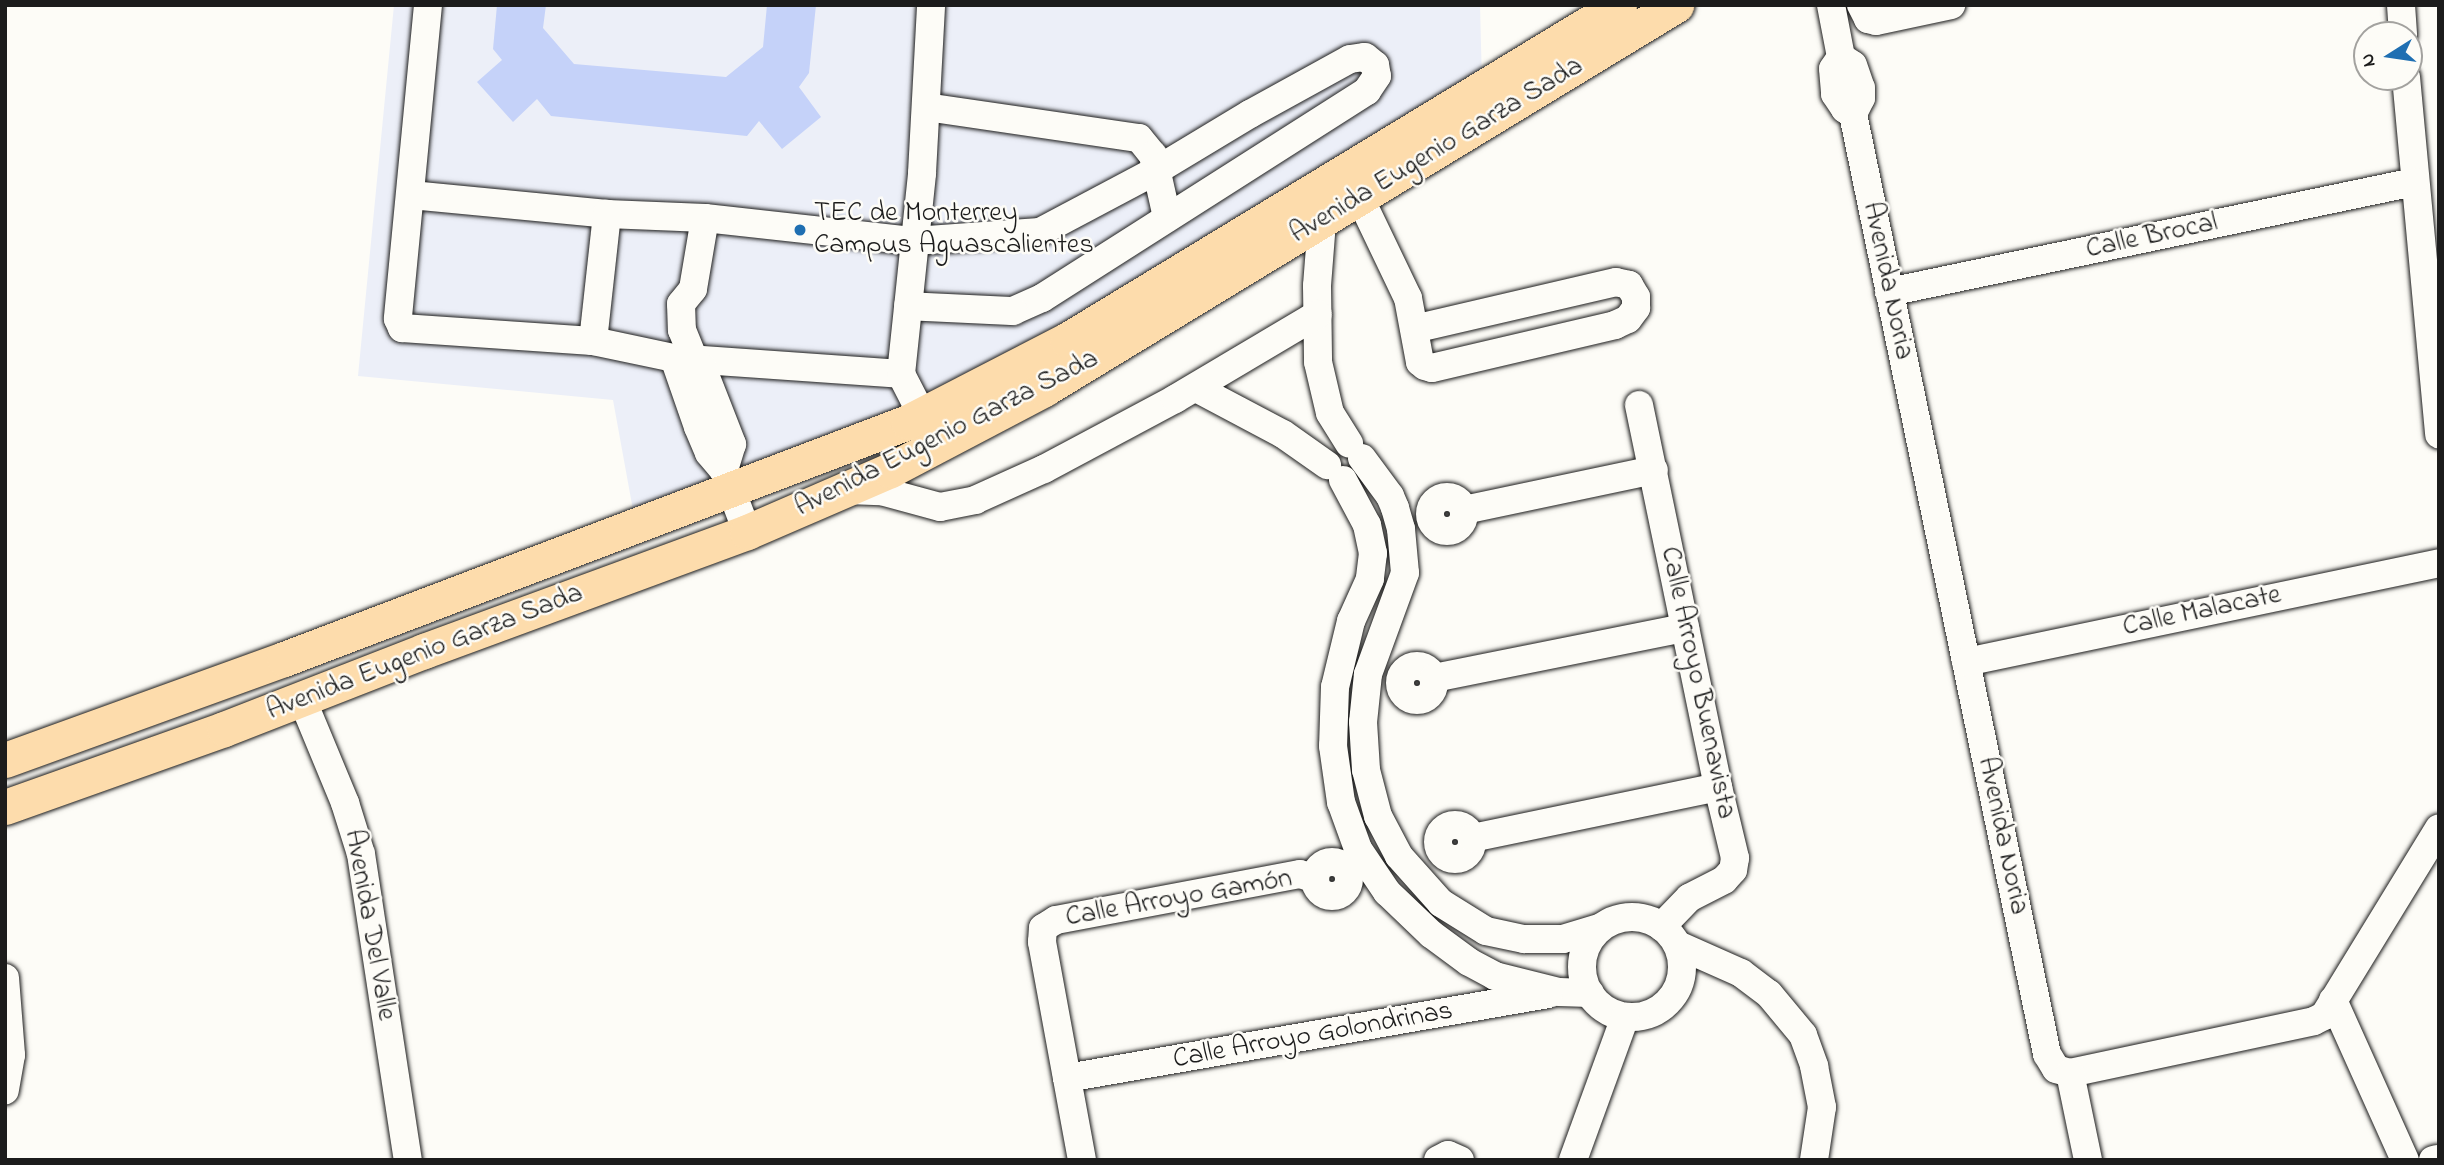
<!DOCTYPE html>
<meta charset="utf-8">
<style>
body{margin:0}
#map{position:relative;width:2444px;height:1165px;overflow:hidden;background:#fdfcf7;font-family:"Indie Flower",sans-serif}
div>[style]{position:absolute}
.built>*{inset:0;background:#eceff8}
.building>*{inset:0;background:#c5d2f9}
.roads{filter:drop-shadow(0 0 2px #1c1c1c) drop-shadow(0 0 2px #1c1c1c)}
.minor>*{height:28px;margin:-14px;padding:0 14px;transform-origin:14px;border-radius:14px;background:#fdfcf7}
.minor>.ring{margin:-14px;padding:0;box-sizing:content-box;background:none;border:28px solid #fdfcf7;border-radius:50%}
.major>*{height:35px;margin:-17.5px;padding:0 17.5px;transform-origin:17.5px;border-radius:17.5px;background:#fddcac}
.dots>*{width:19px;height:19px;translate:-50% -50%;box-sizing:border-box;border:4px solid #fdfcf7;border-radius:50%}
span{translate:-50% -50%;white-space:nowrap;text-align:center;line-height:1.15;-webkit-text-stroke:5px #fdfcf7;paint-order:stroke}
.street-label{font-size:28px;color:#1c1c1c}
.poi-label{font-size:28px;color:#1c1c1c}
.left{translate:0 -50%;text-align:left}
.frame{position:absolute;inset:0;border:7px solid #1c1c1c;pointer-events:none}
.north{position:absolute;left:2353px;top:21px;width:70px;height:70px;box-sizing:border-box;background:#fdfcf7;border:2px solid #a3a29f;border-radius:50%;rotate:258deg;font-size:19px;font-weight:700;line-height:28px;text-align:center;color:#1c1c1c}
.north::after{content:'';display:block;margin:auto;width:24px;height:32px;background:#1f6fb2;clip-path:polygon(50% 0,100% 100%,50% 72%,0 100%)}
</style>
<div id="map">
<div class="built">
<i style="clip-path:polygon(394px 5px,1480px 5px,1482px 84px,905px 416px,633px 510px,613px 400px,358px 376px)"></i>
</div>
<div class="building">
<i style="clip-path:polygon(497px 5px,546px 5px,543px 28px,574px 64px,726px 77px,763px 47px,767px 5px,816px 5px,809px 73px,799px 87px,821px 117px,782px 149px,759px 121px,747px 136px,551px 116px,537px 99px,513px 122px,477px 82px,502px 60px,493px 49px)"></i>
</div>
<div class="roads">
<div class="minor">
<i style="left:428px;top:5px;width:315px;rotate:95.5deg"></i>
<i style="left:398px;top:319px;width:10px;rotate:66deg"></i>
<i style="left:402px;top:328px;width:191px;rotate:3.9deg"></i>
<i style="left:593px;top:341px;width:83px;rotate:11.9deg"></i>
<i style="left:674px;top:358px;width:228px;rotate:4deg"></i>
<i style="left:1831px;top:5px;width:53px;rotate:79.1deg"></i>
<i style="left:1841px;top:57px;width:14px;rotate:124deg"></i>
<i style="left:1833px;top:69px;width:25px;rotate:85deg"></i>
<i style="left:1835px;top:94px;width:18px;rotate:56deg"></i>
<i style="left:1845px;top:109px;width:9px;rotate:32deg"></i>
<i style="left:1853px;top:114px;width:960px;rotate:78.34deg"></i>
<i style="left:2047px;top:1054px;width:17px;rotate:59deg"></i>
<i style="left:2056px;top:1069px;width:15px;rotate:16deg"></i>
<i style="left:2070px;top:1073px;width:249px;rotate:-12deg"></i>
<i style="left:2314px;top:1021px;width:11px;rotate:-27deg"></i>
<i style="left:2324px;top:1016px;width:220px;rotate:-58.5deg"></i>
<i style="left:1861px;top:5px;width:16px;rotate:63deg"></i>
<i style="left:1868px;top:19px;width:8px;rotate:14deg"></i>
<i style="left:1876px;top:21px;width:77px;rotate:-12deg"></i>
<i style="left:2401px;top:5px;width:30px;rotate:86deg"></i>
<i style="left:1841px;top:57px;width:14px;rotate:34deg"></i>
<i style="left:1853px;top:65px;width:24px;rotate:71deg"></i>
<i style="left:1861px;top:88px;width:10px;rotate:90deg"></i>
<i style="left:1861px;top:98px;width:18px;rotate:117deg"></i>
<i style="left:2406px;top:77px;width:359px;rotate:84.7deg"></i>
<i style="left:926px;top:107px;width:215px;rotate:8.3deg"></i>
<i style="left:1139px;top:138px;width:22px;rotate:51deg"></i>
<i style="left:1153px;top:155px;width:64px;rotate:77.3deg"></i>
<i style="left:411px;top:195px;width:197px;rotate:5.5deg"></i>
<i style="left:607px;top:214px;width:98px;rotate:2.3deg"></i>
<i style="left:705px;top:218px;width:210px;rotate:6.3deg"></i>
<i style="left:914px;top:241px;width:126px;rotate:-4.1deg"></i>
<i style="left:1040px;top:232px;width:132px;rotate:-27.9deg"></i>
<i style="left:1157px;top:170px;width:109px;rotate:-31.1deg"></i>
<i style="left:1250px;top:114px;width:114px;rotate:-28.8deg"></i>
<i style="left:1350px;top:59px;width:15px;rotate:-8deg"></i>
<i style="left:1365px;top:57px;width:13px;rotate:39deg"></i>
<i style="left:1375px;top:65px;width:11px;rotate:80deg"></i>
<i style="left:1377px;top:76px;width:18px;rotate:124deg"></i>
<i style="left:1367px;top:91px;width:385px;rotate:147.5deg"></i>
<i style="left:1042px;top:298px;width:32px;rotate:156deg"></i>
<i style="left:1013px;top:311px;width:105px;rotate:-177.3deg"></i>
<i style="left:1360px;top:198px;width:111px;rotate:64.4deg"></i>
<i style="left:1408px;top:298px;width:65px;rotate:79.4deg"></i>
<i style="left:1420px;top:362px;width:6px;rotate:39deg"></i>
<i style="left:1425px;top:366px;width:7px;rotate:16deg"></i>
<i style="left:1432px;top:368px;width:188px;rotate:-13.2deg"></i>
<i style="left:1615px;top:325px;width:14px;rotate:-25deg"></i>
<i style="left:1628px;top:319px;width:14px;rotate:-54deg"></i>
<i style="left:1636px;top:308px;width:11px;rotate:-90deg"></i>
<i style="left:1636px;top:297px;width:14px;rotate:-120deg"></i>
<i style="left:1629px;top:285px;width:13px;rotate:-167deg"></i>
<i style="left:1616px;top:282px;width:207px;rotate:166.9deg"></i>
<i style="left:705px;top:218px;width:72px;rotate:99.6deg"></i>
<i style="left:693px;top:289px;width:19px;rotate:129deg"></i>
<i style="left:681px;top:304px;width:26px;rotate:88deg"></i>
<i style="left:682px;top:330px;width:32px;rotate:68deg"></i>
<i style="left:694px;top:360px;width:11px;rotate:41deg"></i>
<i style="left:702px;top:367px;width:83px;rotate:68.7deg"></i>
<i style="left:732px;top:444px;width:28px;rotate:107deg"></i>
<i style="left:1322px;top:222px;width:64px;rotate:94.5deg"></i>
<i style="left:1317px;top:286px;width:76px;rotate:89.2deg"></i>
<i style="left:1318px;top:362px;width:52px;rotate:76.8deg"></i>
<i style="left:1330px;top:413px;width:36px;rotate:58deg"></i>
<i style="left:1889px;top:292px;width:536px;rotate:-11.83deg"></i>
<i style="left:593px;top:341px;width:128px;rotate:-83.7deg"></i>
<i style="left:674px;top:358px;width:73px;rotate:70.8deg"></i>
<i style="left:698px;top:427px;width:28px;rotate:67deg"></i>
<i style="left:709px;top:453px;width:23px;rotate:50deg"></i>
<i style="left:724px;top:471px;width:65px;rotate:69.3deg"></i>
<i style="left:1196px;top:388px;width:98px;rotate:27.9deg"></i>
<i style="left:1283px;top:434px;width:54px;rotate:35.2deg"></i>
<i style="left:1639px;top:405px;width:390px;rotate:78.3deg"></i>
<i style="left:1718px;top:787px;width:73px;rotate:76.5deg"></i>
<i style="left:1735px;top:858px;width:12px;rotate:99deg"></i>
<i style="left:1733px;top:870px;width:13px;rotate:132deg"></i>
<i style="left:1724px;top:880px;width:39px;rotate:153deg"></i>
<i style="left:1689px;top:898px;width:40px;rotate:134deg"></i>
<i style="left:922px;top:415px;width:46px;rotate:-117.1deg"></i>
<i style="left:901px;top:374px;width:202px;rotate:-84deg"></i>
<i style="left:922px;top:173px;width:168px;rotate:-86.9deg"></i>
<i style="left:1362px;top:458px;width:47px;rotate:53.6deg"></i>
<i style="left:1390px;top:496px;width:13px;rotate:67deg"></i>
<i style="left:1395px;top:508px;width:22px;rotate:74deg"></i>
<i style="left:1401px;top:529px;width:44px;rotate:84.8deg"></i>
<i style="left:1405px;top:573px;width:108px;rotate:110.1deg"></i>
<i style="left:1368px;top:674px;width:48px;rotate:95.9deg"></i>
<i style="left:1363px;top:722px;width:48px;rotate:86.4deg"></i>
<i style="left:1366px;top:770px;width:48px;rotate:75.4deg"></i>
<i style="left:1378px;top:816px;width:45px;rotate:62.3deg"></i>
<i style="left:1399px;top:856px;width:63px;rotate:48.2deg"></i>
<i style="left:1441px;top:903px;width:53px;rotate:31.9deg"></i>
<i style="left:1486px;top:931px;width:39px;rotate:12deg"></i>
<i style="left:1524px;top:939px;width:39px"></i>
<i style="left:1563px;top:939px;width:38px;rotate:-17deg"></i>
<i style="left:1343px;top:480px;width:51px;rotate:61.9deg"></i>
<i style="left:1367px;top:525px;width:29px;rotate:78deg"></i>
<i style="left:1373px;top:553px;width:26px;rotate:97deg"></i>
<i style="left:1370px;top:579px;width:46px;rotate:114.3deg"></i>
<i style="left:1351px;top:621px;width:68px;rotate:103.6deg"></i>
<i style="left:1335px;top:687px;width:59px;rotate:91.9deg"></i>
<i style="left:1333px;top:746px;width:57px;rotate:81.9deg"></i>
<i style="left:1341px;top:802px;width:50px;rotate:70.1deg"></i>
<i style="left:1358px;top:849px;width:52px;rotate:56deg"></i>
<i style="left:1387px;top:892px;width:61px;rotate:43.7deg"></i>
<i style="left:1431px;top:934px;width:47px;rotate:36.4deg"></i>
<i style="left:1469px;top:962px;width:30px;rotate:28deg"></i>
<i style="left:1495px;top:976px;width:66px;rotate:14deg"></i>
<i style="left:1559px;top:992px;width:31px;rotate:2deg"></i>
<i style="left:847px;top:490px;width:34px;rotate:2deg"></i>
<i style="left:881px;top:491px;width:61px;rotate:15.2deg"></i>
<i style="left:940px;top:507px;width:36px;rotate:-11deg"></i>
<i style="left:975px;top:500px;width:76px;rotate:-24.2deg"></i>
<i style="left:1044px;top:469px;width:149px;rotate:-28.1deg"></i>
<i style="left:1175px;top:399px;width:166px;rotate:-30.7deg"></i>
<i class="ring" style="left:1430px;top:497px;width:6px;height:6px"></i>
<i style="left:1464px;top:510px;width:194px;rotate:-11.9deg"></i>
<i style="left:1966px;top:662px;width:483px;rotate:-11.8deg"></i>
<i class="ring" style="left:1400px;top:666px;width:6px;height:6px"></i>
<i style="left:1434px;top:678px;width:256px;rotate:-11.3deg"></i>
<i style="left:302px;top:699px;width:113px;rotate:67.5deg"></i>
<i style="left:345px;top:803px;width:53px;rotate:72.6deg"></i>
<i style="left:361px;top:854px;width:310px;rotate:81.3deg"></i>
<i class="ring" style="left:1438px;top:825px;width:6px;height:6px"></i>
<i style="left:1472px;top:838px;width:251px;rotate:-11.7deg"></i>
<i class="ring" style="left:1315px;top:862px;width:6px;height:6px"></i>
<i class="ring" style="left:1582px;top:917px;width:72px;height:72px"></i>
<i style="left:1678px;top:945px;width:69px;rotate:24deg"></i>
<i style="left:1741px;top:973px;width:35px;rotate:37deg"></i>
<i style="left:1769px;top:994px;width:53px;rotate:50.3deg"></i>
<i style="left:1803px;top:1035px;width:33px;rotate:70deg"></i>
<i style="left:1814px;top:1066px;width:42px;rotate:79deg"></i>
<i style="left:1822px;top:1107px;width:54px;rotate:98.6deg"></i>
<i style="left:5px;top:978px;width:77px;rotate:85.5deg"></i>
<i style="left:11px;top:1055px;width:36px;rotate:100deg"></i>
<i style="left:2333px;top:1000px;width:175px;rotate:65.8deg"></i>
<i style="left:2070px;top:1073px;width:89px;rotate:78.3deg"></i>
<i style="left:1067px;top:1078px;width:489px;rotate:-9.9deg"></i>
<i style="left:1082px;top:1160px;width:222px;rotate:-100.4deg"></i>
<i style="left:1042px;top:942px;width:14px;rotate:-86deg"></i>
<i style="left:1043px;top:928px;width:15px;rotate:-32deg"></i>
<i style="left:1056px;top:920px;width:248px;rotate:-10.7deg"></i>
<i style="left:1300px;top:874px;width:16px;rotate:18deg"></i>
<i style="left:1438px;top:1160px;width:11px;rotate:-27deg"></i>
<i style="left:1448px;top:1155px;width:13px;rotate:23deg"></i>
<i style="left:1573px;top:1160px;width:152px;rotate:-70deg"></i>
<i style="left:2433px;top:1160px;width:4px;rotate:-14deg"></i>
</div>
<div class="major">
<i style="left:5px;top:760px;width:297px;rotate:-19.9deg"></i>
<i style="left:284px;top:659px;width:667px;rotate:-20.8deg"></i>
<i style="left:908px;top:422px;width:179px;rotate:-27.3deg"></i>
<i style="left:1067px;top:340px;width:646px;rotate:-31.25deg"></i>
<i style="left:5px;top:807px;width:232px;rotate:-19.6deg"></i>
<i style="left:224px;top:729px;width:215px;rotate:-21.3deg"></i>
<i style="left:424px;top:651px;width:344px;rotate:-20.2deg"></i>
<i style="left:747px;top:532px;width:156px;rotate:-23.4deg"></i>
<i style="left:890px;top:470px;width:174px;rotate:-27.7deg"></i>
<i style="left:1044px;top:389px;width:740px;rotate:-31.28deg"></i>
</div>
</div>
<div class="dots">
<i style="left:800px;top:230px;background:#1f6fb2"></i>
</div>
<div class="street-label">
<span style="left:1437px;top:151px;rotate:-31deg">Avenida Eugenio Garza Sada</span>
<span style="left:2152px;top:237px;rotate:-12deg">Calle Brocal</span>
<span style="left:1887px;top:281px;rotate:78deg">Avenida Noria</span>
<span style="left:947px;top:434px;rotate:-27deg">Avenida Eugenio Garza Sada</span>
<span style="left:2202px;top:612px;rotate:-12deg">Calle Malacate</span>
<span style="left:425px;top:653px;rotate:-21deg">Avenida Eugenio Garza Sada</span>
<span style="left:1697px;top:683px;rotate:78deg">Calle Arroyo Buenavista</span>
<span style="left:2002px;top:836px;rotate:78deg">Avenida Noria</span>
<span style="left:1179px;top:899px;rotate:-10deg">Calle Arroyo Gamón</span>
<span style="left:369px;top:925px;rotate:80deg">Avenida Del Valle</span>
<span style="left:1313px;top:1036px;rotate:-10deg">Calle Arroyo Golondrinas</span>
</div>
<div class="poi-label">
<span class="left" style="left:814px;top:230px">TEC de Monterrey<br>Campus Aguascalientes</span>
</div>
<div class="frame"></div>
<div class="north">N</div>
</div>
